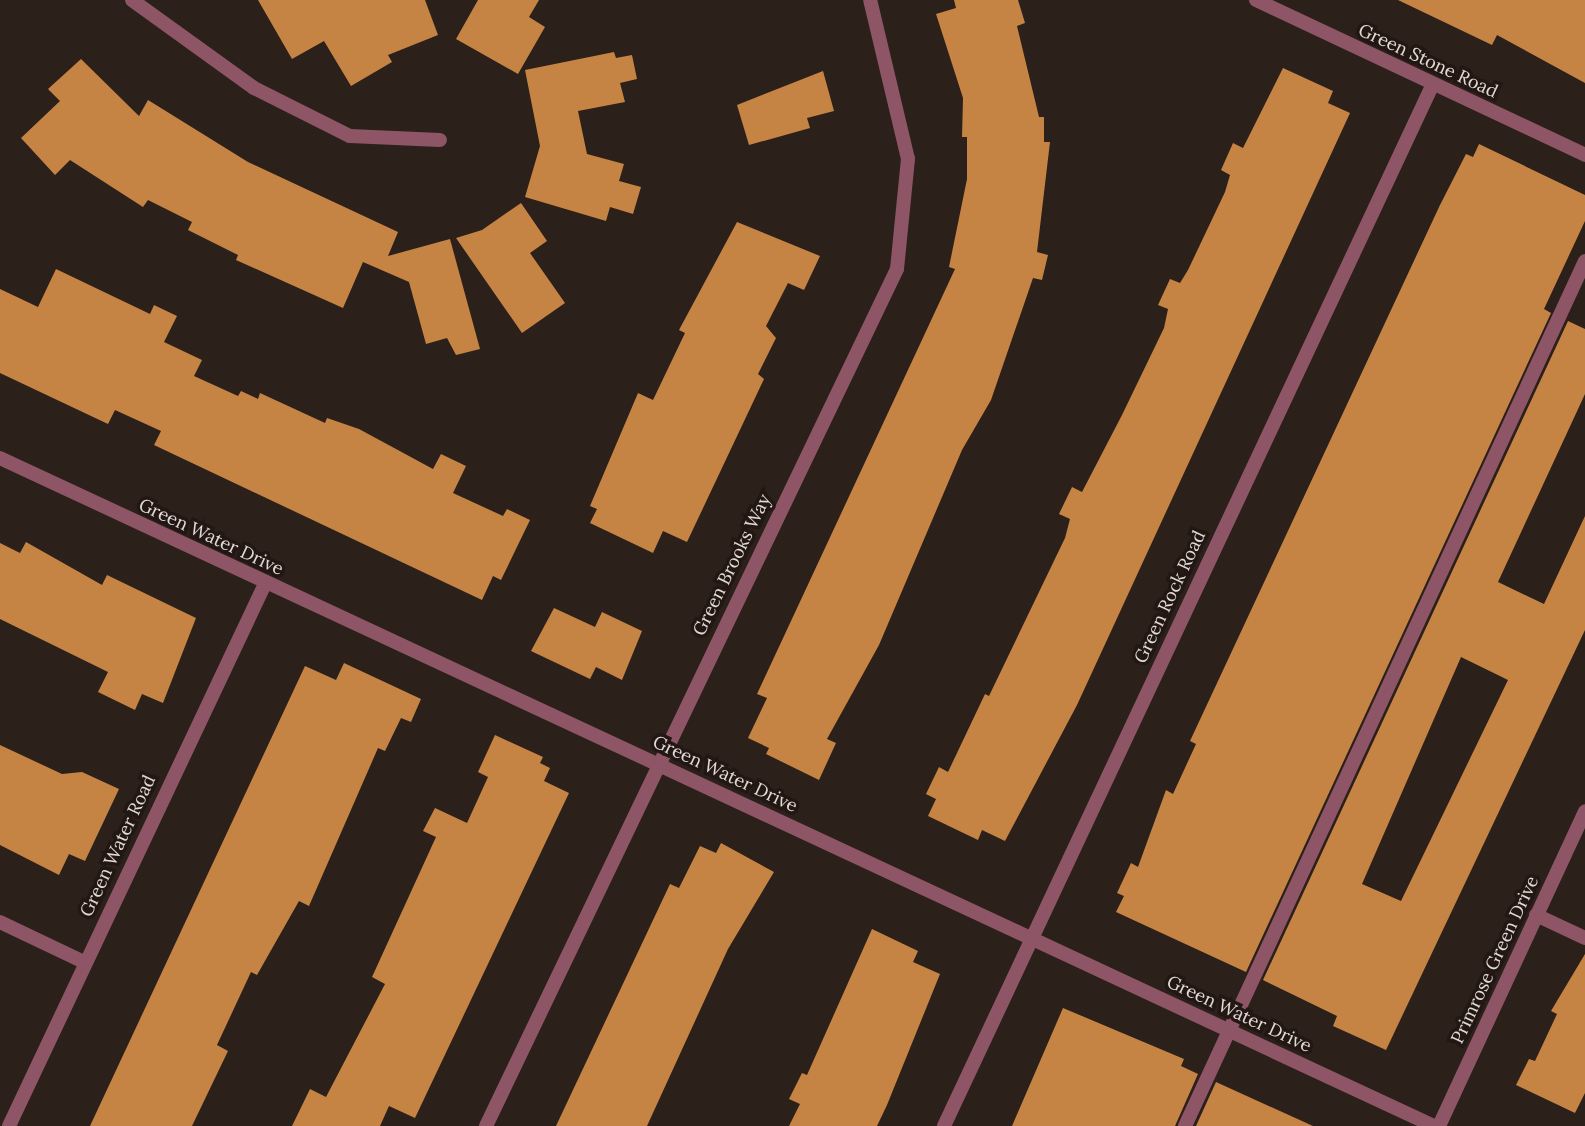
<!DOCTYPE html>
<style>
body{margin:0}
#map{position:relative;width:1585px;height:1126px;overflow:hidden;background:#2c201b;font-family:Lora,serif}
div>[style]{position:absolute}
.building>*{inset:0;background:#c68444}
.service>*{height:14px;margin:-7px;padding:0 7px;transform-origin:7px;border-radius:7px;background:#8e5566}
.minor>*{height:14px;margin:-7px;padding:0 7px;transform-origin:7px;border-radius:7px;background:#8e5566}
.tertiary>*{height:14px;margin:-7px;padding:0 7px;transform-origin:7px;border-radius:7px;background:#8e5566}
span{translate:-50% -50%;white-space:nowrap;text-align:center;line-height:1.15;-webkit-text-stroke:7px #221712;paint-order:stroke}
.street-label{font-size:18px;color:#e2dad6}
</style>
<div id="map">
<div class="building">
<i style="clip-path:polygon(258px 0,425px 0,438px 35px,388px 55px,392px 62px,351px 86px,324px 41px,292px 59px)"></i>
<i style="clip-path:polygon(478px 0,539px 0,529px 17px,545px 27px,518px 74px,456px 39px)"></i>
<i style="clip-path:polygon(954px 0,1018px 0,1025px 23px,1017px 26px,1039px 117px,1044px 117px,1044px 142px,1050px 142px,1037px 252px,1048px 255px,1042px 280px,1033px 278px,991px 400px,962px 450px,879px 645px,827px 739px,836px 743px,819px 780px,766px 754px,769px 748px,748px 738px,767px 698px,757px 694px,955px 269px,949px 267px,967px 179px,967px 137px,962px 137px,963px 98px,936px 14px,956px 8px)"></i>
<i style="clip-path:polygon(1398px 0,1585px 0,1585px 83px,1497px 35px,1492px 45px)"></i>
<i style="clip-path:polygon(614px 52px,616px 58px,632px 55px,637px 79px,620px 83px,625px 102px,578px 111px,587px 154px,624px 164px,619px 181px,641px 187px,633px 214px,610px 207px,606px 221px,525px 197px,540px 146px,525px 70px)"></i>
<i style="clip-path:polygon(81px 59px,139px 116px,148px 100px,248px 162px,398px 232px,388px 256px,450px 239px,480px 349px,456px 355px,447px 338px,426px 344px,409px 282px,363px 262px,343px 308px,236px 260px,238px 255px,188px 230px,192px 222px,148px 200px,143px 207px,70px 160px,55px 175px,21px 138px,60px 101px,48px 89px)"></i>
<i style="clip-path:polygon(1283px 68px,1333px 91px,1328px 103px,1350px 113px,1077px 705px,1005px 841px,982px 830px,978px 840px,928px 816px,936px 799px,926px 794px,939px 767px,948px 772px,985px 694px,989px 696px,1065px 538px,1070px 519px,1059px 514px,1072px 487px,1082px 492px,1122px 415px,1164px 328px,1168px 309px,1158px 305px,1170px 279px,1180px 283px,1188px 270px,1225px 192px,1230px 175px,1221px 170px,1233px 143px,1243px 148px)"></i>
<i style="clip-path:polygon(823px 71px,834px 111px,807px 118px,810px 128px,749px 145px,737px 105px)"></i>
<i style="clip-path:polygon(1479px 144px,1585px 195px,1585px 221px,1544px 309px,1551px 313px,1246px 972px,1116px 912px,1124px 896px,1117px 893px,1131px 863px,1138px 867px,1166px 790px,1173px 794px,1196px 744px,1190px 741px,1440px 205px,1466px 154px,1473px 157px)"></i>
<i style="clip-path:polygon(521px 203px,547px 241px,530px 253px,565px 303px,522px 333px,456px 238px,482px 230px)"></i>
<i style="clip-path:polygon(737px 222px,820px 256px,804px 290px,788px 283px,766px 326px,776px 338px,758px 374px,764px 379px,687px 542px,663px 531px,653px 553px,590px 523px,597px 509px,590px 506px,638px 393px,653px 400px,685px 333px,679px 330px)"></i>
<i style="clip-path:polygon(56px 269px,150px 314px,154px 305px,177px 316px,164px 342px,202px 360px,194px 376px,238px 396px,241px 391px,258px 399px,260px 393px,325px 423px,327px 418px,359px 429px,433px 469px,441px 454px,466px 466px,453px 493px,503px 516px,507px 509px,530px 520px,501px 580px,493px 576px,482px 600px,154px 445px,161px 431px,115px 410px,108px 424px,0 373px,0 289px,38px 307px)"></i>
<i style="clip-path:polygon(evenodd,1568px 321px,1585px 329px,1585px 394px,1498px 582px,1544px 604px,1585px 516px,1585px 630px,1386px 1050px,1333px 1026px,1337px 1016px,1263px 980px,1568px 321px,1461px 657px,1508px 680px,1401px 901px,1362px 884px,1461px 657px)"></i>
<i style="clip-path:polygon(26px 542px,102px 585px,107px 575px,196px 618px,163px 703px,142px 694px,135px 710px,98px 692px,108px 672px,0 619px,0 543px,20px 553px)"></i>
<i style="clip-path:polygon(554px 608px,595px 627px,602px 612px,642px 631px,622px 680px,596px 667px,590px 679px,531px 651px)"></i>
<i style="clip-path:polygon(344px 663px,421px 699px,411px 722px,401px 718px,385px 751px,378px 748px,309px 906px,299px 901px,257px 975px,251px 972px,217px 1045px,228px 1051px,192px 1126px,90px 1126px,305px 666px,336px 680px)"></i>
<i style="clip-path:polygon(495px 735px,543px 757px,540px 763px,550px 768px,544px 781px,569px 793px,415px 1118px,389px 1106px,380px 1126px,292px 1126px,310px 1089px,326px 1097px,385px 984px,372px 977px,436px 837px,423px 831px,435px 808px,467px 823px,488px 777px,478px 772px)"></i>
<i style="clip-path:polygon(0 745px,62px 774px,82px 772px,119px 789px,85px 861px,69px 854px,59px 875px,0 845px)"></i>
<i style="clip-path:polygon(721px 843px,774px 872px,728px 949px,647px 1126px,556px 1126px,670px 884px,679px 888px,700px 846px,716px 853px)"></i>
<i style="clip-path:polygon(872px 929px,918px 951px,913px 962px,940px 974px,887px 1105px,877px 1126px,789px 1126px,800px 1104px,789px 1099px,802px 1073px,807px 1075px)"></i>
<i style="clip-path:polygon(1585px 954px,1585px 1093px,1575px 1113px,1516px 1085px,1529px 1059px,1535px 1061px,1557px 1014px,1551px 1011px)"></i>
<i style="clip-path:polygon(1063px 1008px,1184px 1059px,1181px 1066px,1198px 1074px,1175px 1126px,1012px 1126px)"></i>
<i style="clip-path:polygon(1216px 1082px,1313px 1126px,1196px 1126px)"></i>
</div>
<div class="service">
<i style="left:1536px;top:915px;width:54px;rotate:25.1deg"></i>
<i style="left:1185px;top:1126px;width:953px;rotate:-65.18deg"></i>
</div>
<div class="minor">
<i style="left:132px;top:0;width:150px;rotate:35.8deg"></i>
<i style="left:254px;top:88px;width:107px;rotate:26.6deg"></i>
<i style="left:350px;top:136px;width:90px;rotate:2.5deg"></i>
<i style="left:1256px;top:0;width:364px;rotate:25.2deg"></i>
<i style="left:0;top:458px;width:1582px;rotate:24.98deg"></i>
<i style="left:0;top:922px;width:93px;rotate:25.5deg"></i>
<i style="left:9px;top:1126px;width:599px;rotate:-64.72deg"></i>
<i style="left:486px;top:1126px;width:950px;rotate:-64.38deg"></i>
<i style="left:897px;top:269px;width:111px;rotate:-84.3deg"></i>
<i style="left:908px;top:159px;width:163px;rotate:-103.4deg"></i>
<i style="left:944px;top:1126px;width:1149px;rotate:-64.86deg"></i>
</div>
<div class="tertiary">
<i style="left:1439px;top:1126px;width:347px;rotate:-65.1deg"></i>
</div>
<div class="street-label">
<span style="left:1428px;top:61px;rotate:25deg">Green Stone Road</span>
<span style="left:211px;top:537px;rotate:25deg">Green Water Drive</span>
<span style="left:732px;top:565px;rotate:-64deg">Green Brooks Way</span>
<span style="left:1170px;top:597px;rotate:-65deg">Green Rock Road</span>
<span style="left:725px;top:774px;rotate:25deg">Green Water Drive</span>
<span style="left:118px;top:846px;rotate:-65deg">Green Water Road</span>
<span style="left:1495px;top:960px;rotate:-65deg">Primrose Green Drive</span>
<span style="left:1239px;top:1014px;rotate:25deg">Green Water Drive</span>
</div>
</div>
